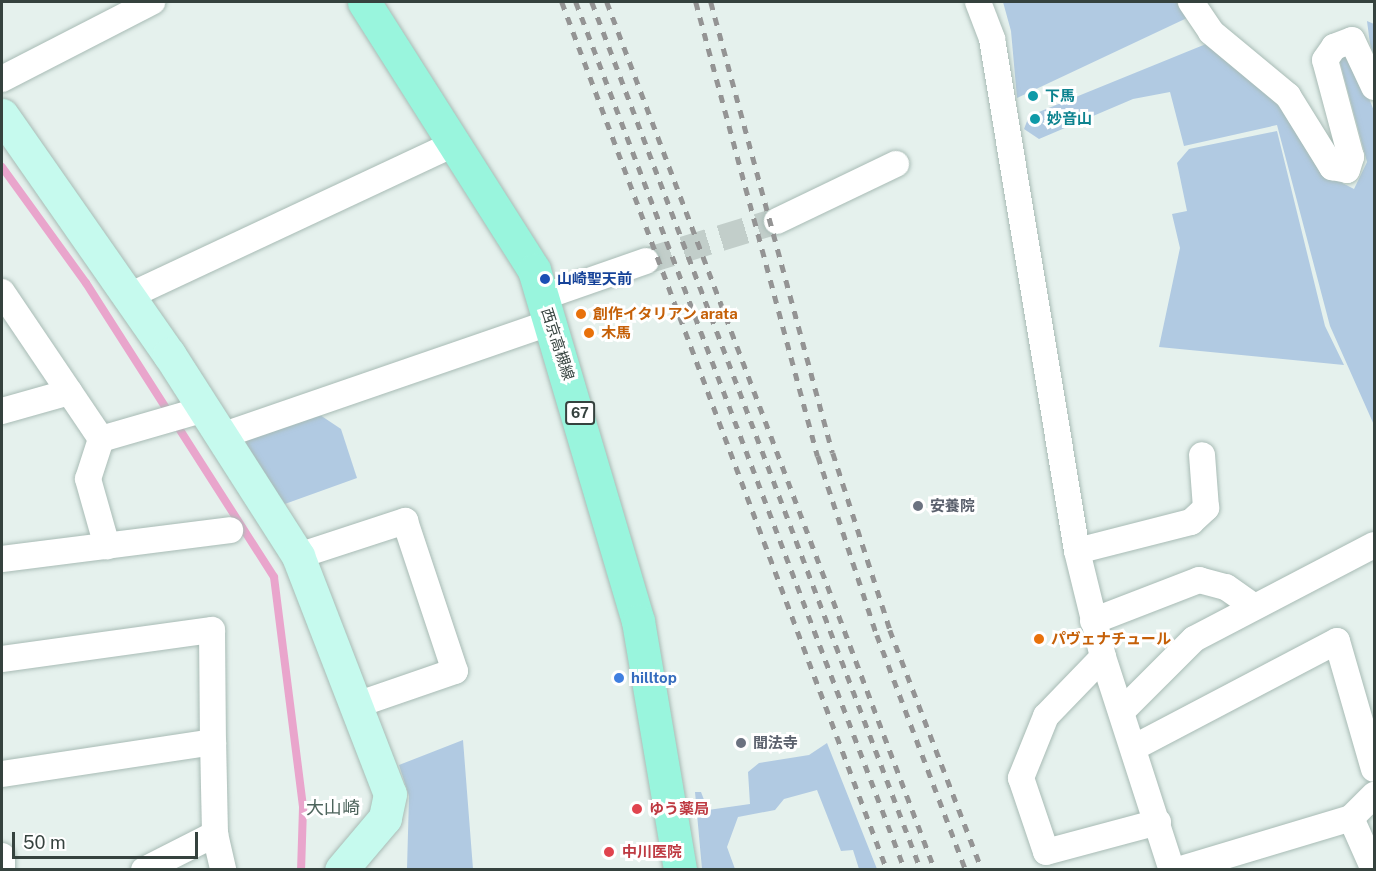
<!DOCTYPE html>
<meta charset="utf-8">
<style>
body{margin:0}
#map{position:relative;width:1376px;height:871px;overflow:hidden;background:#e5f1ed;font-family:"Public Sans","Noto Sans JP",sans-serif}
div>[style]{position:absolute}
.green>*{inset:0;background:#b1cae2}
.stream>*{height:8px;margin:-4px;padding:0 4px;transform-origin:4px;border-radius:4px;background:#e9a5cc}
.street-tunnel>*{height:26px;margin-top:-13px;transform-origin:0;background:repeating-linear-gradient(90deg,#c2ceca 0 26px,transparent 0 39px)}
.roads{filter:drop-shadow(0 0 2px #a8bbb5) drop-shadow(0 0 2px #a8bbb5)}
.street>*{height:26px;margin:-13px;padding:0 13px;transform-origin:13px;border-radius:13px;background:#fff}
.secondary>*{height:33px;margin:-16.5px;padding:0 16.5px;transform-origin:16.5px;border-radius:16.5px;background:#c6faee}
.primary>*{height:33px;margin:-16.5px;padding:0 16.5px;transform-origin:16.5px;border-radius:16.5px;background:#99f5dd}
.rail>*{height:4.5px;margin-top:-2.25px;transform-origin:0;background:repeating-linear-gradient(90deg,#949494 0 8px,transparent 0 16px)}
.dots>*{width:16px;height:16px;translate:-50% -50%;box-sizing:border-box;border:3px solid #fff;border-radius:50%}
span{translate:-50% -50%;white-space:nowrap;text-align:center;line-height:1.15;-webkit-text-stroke:6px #fff;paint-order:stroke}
.shield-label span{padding:2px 4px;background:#fff;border:2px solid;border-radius:4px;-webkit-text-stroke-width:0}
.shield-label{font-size:14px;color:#35423e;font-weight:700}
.culture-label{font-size:15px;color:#0d838f;font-weight:700}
.left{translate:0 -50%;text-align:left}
.transit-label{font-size:15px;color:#164399;font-weight:700}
.food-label{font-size:15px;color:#c56008;font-weight:700}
.street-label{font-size:15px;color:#35423e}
.worship-label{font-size:15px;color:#5b616d;font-weight:700}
.shop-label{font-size:15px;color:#366cbe;font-weight:700}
.health-label{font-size:15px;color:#be3a42;font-weight:700}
.quarter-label{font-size:18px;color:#4d645c}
.frame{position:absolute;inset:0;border:3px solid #35423e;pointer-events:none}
.scale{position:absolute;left:12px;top:832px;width:186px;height:27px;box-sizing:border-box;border:3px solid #35423e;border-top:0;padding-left:8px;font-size:18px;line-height:21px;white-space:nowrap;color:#35423e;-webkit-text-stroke:4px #fff;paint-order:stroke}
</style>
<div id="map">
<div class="green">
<i style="clip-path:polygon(1003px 2px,1176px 2px,1187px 18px,1017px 98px,1011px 31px)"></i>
<i style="clip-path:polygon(1367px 21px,1374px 24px,1374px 56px,1370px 44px)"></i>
<i style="clip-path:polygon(1206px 44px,1280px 102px,1319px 171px,1354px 189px,1367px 162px,1338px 55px,1350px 50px,1374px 111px,1374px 425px,1330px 326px,1277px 125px,1184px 146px,1170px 92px,1133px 99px,1039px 139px,1024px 129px,1029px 116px)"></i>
<i style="clip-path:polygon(1277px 131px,1325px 326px,1344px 365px,1159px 347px,1180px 248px,1172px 214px,1187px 211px,1177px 163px,1189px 149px)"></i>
<i style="clip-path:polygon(317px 413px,341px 429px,357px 478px,282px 505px,245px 448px,248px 437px)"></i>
<i style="clip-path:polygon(463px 740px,473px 869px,407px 869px,409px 796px,399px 765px)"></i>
<i style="clip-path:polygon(827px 743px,877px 869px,859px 869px,853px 850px,841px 851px,817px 790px,784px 799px,775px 810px,738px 817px,727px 847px,735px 869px,702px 869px,695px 792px,701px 792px,708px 810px,750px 804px,748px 772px,759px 763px,809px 755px)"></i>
</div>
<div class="stream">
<i style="left:2px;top:167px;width:143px;rotate:54.1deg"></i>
<i style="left:86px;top:283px;width:349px;rotate:57.4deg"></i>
<i style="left:274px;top:577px;width:233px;rotate:82.8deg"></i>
<i style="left:303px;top:808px;width:62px;rotate:91.8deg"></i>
</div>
<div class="street-tunnel">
<i style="left:646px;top:261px;width:137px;rotate:-17deg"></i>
</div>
<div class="roads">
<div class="street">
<i style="left:978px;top:2px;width:40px;rotate:69deg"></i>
<i style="left:992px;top:39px;width:519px;rotate:80.57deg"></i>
<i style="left:1077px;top:551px;width:109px;rotate:76.2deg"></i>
<i style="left:1103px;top:657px;width:224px;rotate:72.1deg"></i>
<i style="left:1191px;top:2px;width:36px;rotate:56deg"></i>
<i style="left:1211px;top:32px;width:100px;rotate:39.7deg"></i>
<i style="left:1288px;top:96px;width:84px;rotate:58.2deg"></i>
<i style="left:1332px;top:167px;width:15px;rotate:11deg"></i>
<i style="left:1347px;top:170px;width:14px;rotate:-73deg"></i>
<i style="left:1351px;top:157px;width:100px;rotate:-105deg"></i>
<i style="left:1325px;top:60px;width:16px;rotate:-55deg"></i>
<i style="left:1334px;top:47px;width:19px;rotate:-21deg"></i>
<i style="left:1352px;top:40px;width:52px;rotate:64.9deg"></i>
<i style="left:2px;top:79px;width:169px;rotate:-27.2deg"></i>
<i style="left:777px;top:221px;width:132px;rotate:-25.6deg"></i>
<i style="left:2px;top:292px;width:177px;rotate:56deg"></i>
<i style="left:101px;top:439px;width:108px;rotate:-16.1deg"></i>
<i style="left:129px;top:296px;width:359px;rotate:-25.1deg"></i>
<i style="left:543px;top:297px;width:109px;rotate:-19.3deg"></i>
<i style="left:2px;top:411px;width:70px;rotate:-15.8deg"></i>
<i style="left:221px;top:436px;width:350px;rotate:-19deg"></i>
<i style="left:101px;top:439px;width:42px;rotate:108deg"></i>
<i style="left:88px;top:479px;width:70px;rotate:74.2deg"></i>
<i style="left:1077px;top:551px;width:118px;rotate:-14.3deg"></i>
<i style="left:1191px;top:522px;width:21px;rotate:-43deg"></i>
<i style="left:1206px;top:508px;width:53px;rotate:-94.3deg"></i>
<i style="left:298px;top:556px;width:113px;rotate:-18.1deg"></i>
<i style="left:405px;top:521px;width:158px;rotate:71.6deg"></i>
<i style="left:455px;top:671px;width:102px;rotate:161deg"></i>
<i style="left:2px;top:559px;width:230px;rotate:-7.2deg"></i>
<i style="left:1093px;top:621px;width:114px;rotate:-21.1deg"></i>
<i style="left:1199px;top:580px;width:28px;rotate:15deg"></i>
<i style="left:1226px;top:587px;width:32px;rotate:35deg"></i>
<i style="left:1103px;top:657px;width:82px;rotate:134deg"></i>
<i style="left:1046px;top:716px;width:67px;rotate:112deg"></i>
<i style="left:1021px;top:778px;width:78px;rotate:71.3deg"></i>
<i style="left:1046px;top:852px;width:116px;rotate:-15deg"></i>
<i style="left:2px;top:659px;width:212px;rotate:-7.9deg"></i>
<i style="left:212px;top:630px;width:112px;rotate:89.5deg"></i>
<i style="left:213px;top:742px;width:213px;rotate:171.4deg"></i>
<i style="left:1124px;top:709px;width:99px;rotate:-45deg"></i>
<i style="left:1194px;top:639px;width:203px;rotate:-27.6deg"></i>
<i style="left:1135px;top:747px;width:228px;rotate:-27.7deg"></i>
<i style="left:1337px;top:641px;width:133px;rotate:73.9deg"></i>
<i style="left:1351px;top:818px;width:57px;rotate:66.1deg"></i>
<i style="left:215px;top:834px;width:37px;rotate:77deg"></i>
<i style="left:2px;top:856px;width:14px;rotate:90deg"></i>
<i style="left:144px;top:870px;width:80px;rotate:-26.9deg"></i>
<i style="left:215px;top:834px;width:92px;rotate:-91.2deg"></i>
<i style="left:1178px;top:870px;width:181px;rotate:-16.7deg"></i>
<i style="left:1351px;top:818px;width:33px;rotate:-45deg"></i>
</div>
<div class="secondary">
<i style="left:2px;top:115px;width:292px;rotate:55.1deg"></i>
<i style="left:169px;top:354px;width:240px;rotate:57.4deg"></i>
<i style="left:298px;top:556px;width:255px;rotate:68.9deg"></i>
<i style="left:390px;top:794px;width:25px;rotate:102deg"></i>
<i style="left:385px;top:818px;width:68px;rotate:130.2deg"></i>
</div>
<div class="primary">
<i style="left:364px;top:2px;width:317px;rotate:57.6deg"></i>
<i style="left:534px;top:270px;width:366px;rotate:73.5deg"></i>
<i style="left:638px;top:621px;width:253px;rotate:80.4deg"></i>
</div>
</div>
<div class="rail">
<i style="left:562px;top:2px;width:927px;rotate:69.47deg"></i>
<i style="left:576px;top:2px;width:928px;rotate:69.24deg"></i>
<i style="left:592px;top:2px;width:928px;rotate:69.24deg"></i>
<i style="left:607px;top:2px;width:928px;rotate:69.3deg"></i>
<i style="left:696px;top:2px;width:470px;rotate:75deg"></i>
<i style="left:818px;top:456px;width:188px;rotate:71.8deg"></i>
<i style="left:877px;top:635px;width:251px;rotate:69.3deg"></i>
<i style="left:711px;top:2px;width:467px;rotate:74.9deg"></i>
<i style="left:833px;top:453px;width:186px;rotate:72.1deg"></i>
<i style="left:890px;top:630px;width:257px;rotate:69deg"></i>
</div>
<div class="dots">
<i style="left:1033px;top:96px;background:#0f9aa8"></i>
<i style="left:1035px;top:119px;background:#0f9aa8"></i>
<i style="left:545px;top:279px;background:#1a4fb4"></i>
<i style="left:581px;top:314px;background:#e8710a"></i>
<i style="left:589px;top:333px;background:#e8710a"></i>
<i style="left:918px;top:506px;background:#6b7280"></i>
<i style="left:1039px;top:639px;background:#e8710a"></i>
<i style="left:619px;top:678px;background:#3f7fe0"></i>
<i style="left:741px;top:743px;background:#6b7280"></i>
<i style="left:637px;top:809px;background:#e0444e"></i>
<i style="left:609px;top:852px;background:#e0444e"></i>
</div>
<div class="shield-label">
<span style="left:580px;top:413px">67</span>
</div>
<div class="culture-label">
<span class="left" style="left:1045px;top:96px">下馬</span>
<span class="left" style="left:1047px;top:119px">妙音山</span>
</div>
<div class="transit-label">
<span class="left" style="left:557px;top:279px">山崎聖天前</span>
</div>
<div class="food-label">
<span class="left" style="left:593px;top:314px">創作イタリアン arata</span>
<span class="left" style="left:601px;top:333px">木馬</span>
<span class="left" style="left:1051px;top:639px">パヴェナチュール</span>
</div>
<div class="street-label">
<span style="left:558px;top:344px;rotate:72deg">西京高槻線</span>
</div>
<div class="worship-label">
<span class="left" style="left:930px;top:506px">安養院</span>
<span class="left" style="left:753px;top:743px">聞法寺</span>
</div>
<div class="shop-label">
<span class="left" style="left:631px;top:678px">hilltop</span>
</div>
<div class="health-label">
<span class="left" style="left:649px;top:809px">ゆう薬局</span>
<span class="left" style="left:622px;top:852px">中川医院</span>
</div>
<div class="quarter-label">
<span style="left:333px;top:808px">大山崎</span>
</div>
<div class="frame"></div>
<div class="scale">50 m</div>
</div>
